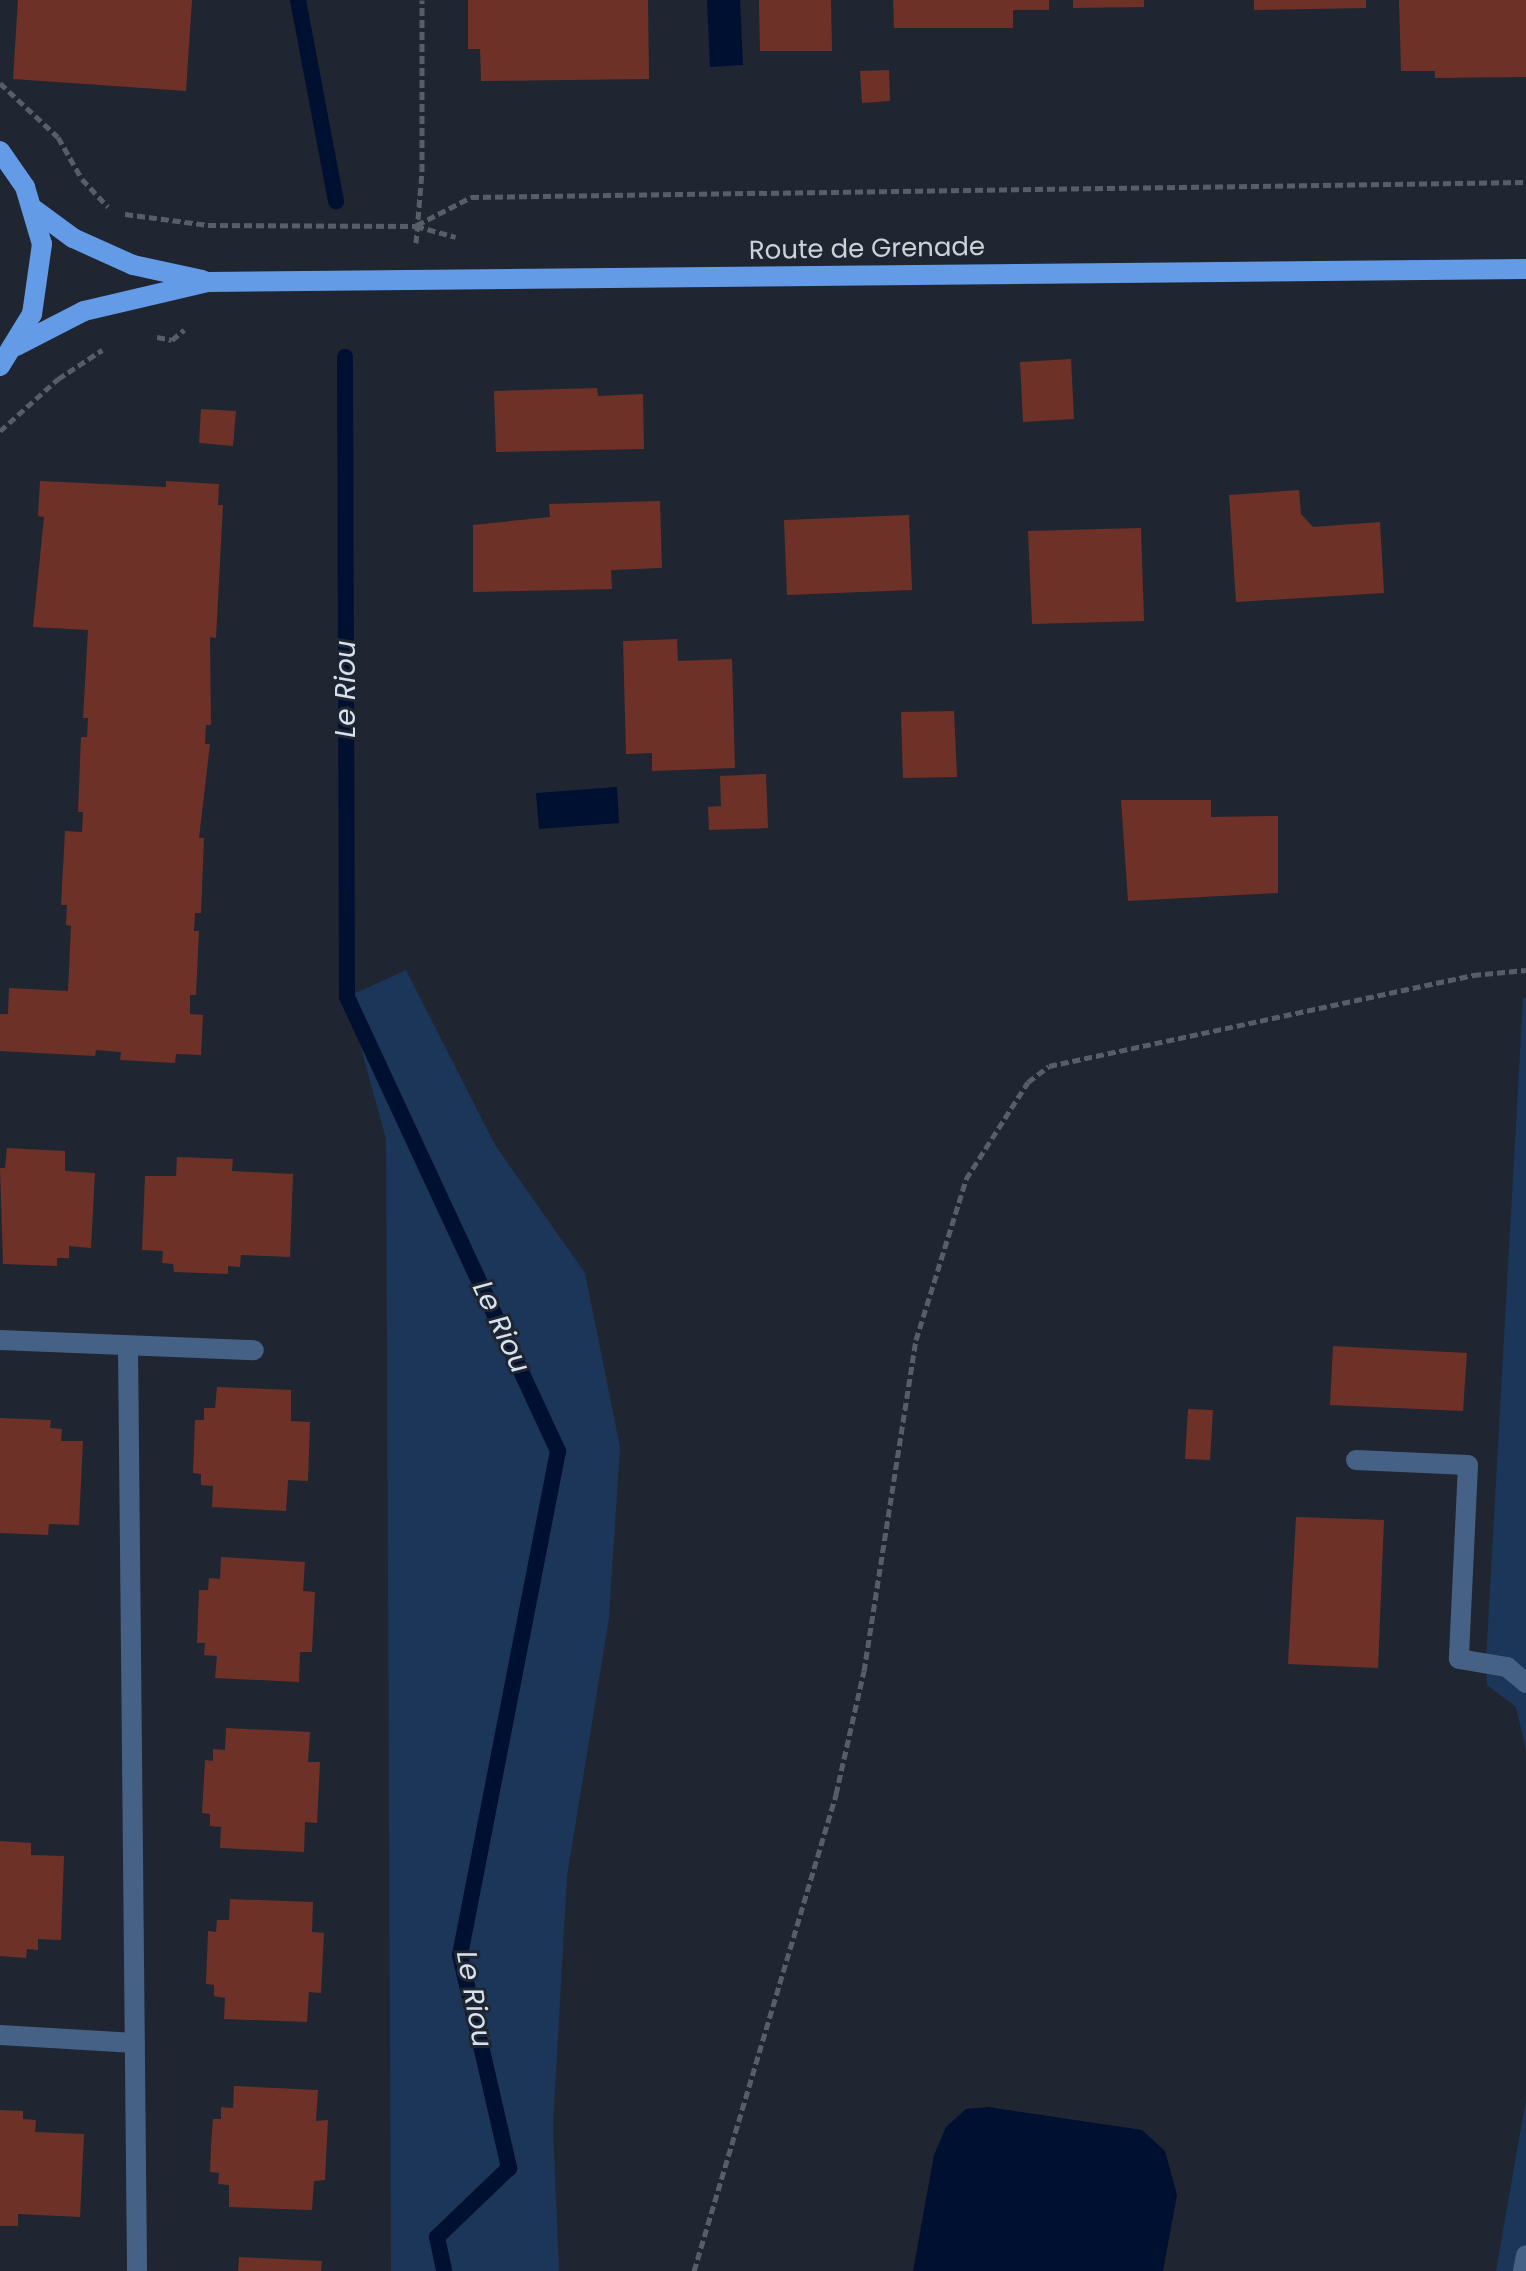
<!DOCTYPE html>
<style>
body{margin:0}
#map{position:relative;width:1526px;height:2271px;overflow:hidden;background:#1f2631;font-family:Poppins,sans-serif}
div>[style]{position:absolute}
.green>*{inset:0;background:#1b3659}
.water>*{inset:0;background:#001031}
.stream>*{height:16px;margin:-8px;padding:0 8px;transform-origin:8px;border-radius:8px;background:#001031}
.building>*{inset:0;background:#6e3127}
.path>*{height:5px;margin-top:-2.5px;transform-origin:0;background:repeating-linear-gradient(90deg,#585e68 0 8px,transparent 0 12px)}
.minor>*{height:20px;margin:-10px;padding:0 10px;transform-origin:10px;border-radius:10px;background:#466186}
.major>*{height:20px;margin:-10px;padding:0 10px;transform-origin:10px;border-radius:10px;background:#639be6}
span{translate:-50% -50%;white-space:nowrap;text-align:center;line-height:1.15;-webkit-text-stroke:6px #1f2631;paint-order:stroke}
.street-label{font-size:26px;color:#cdd2d9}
.water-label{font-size:28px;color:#d7e2f1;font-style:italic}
</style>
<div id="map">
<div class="green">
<i style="clip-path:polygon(406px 970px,495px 1145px,585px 1273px,620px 1447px,609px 1618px,567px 1876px,553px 2126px,559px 2271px,391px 2271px,386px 1139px,347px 997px)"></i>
<i style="clip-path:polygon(1523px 998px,1526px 998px,1526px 1751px,1516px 1707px,1487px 1685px,1486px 1661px)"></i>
<i style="clip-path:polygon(1526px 2099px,1526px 2271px,1496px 2271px)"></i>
</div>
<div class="water">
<i style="clip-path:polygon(707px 0,740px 0,743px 65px,710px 67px)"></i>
<i style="clip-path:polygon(617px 787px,619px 823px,539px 829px,536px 793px)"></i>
<i style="clip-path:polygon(988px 2107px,1142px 2130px,1165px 2151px,1177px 2195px,1163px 2271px,913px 2271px,934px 2155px,946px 2127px,966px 2109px)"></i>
</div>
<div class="stream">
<i style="left:298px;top:0;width:205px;rotate:79.3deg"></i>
<i style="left:345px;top:357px;width:640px;rotate:89.82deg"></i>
<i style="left:347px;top:997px;width:501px;rotate:65.07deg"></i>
<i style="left:558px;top:1451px;width:513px;rotate:101deg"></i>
<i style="left:460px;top:1955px;width:219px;rotate:77deg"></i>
<i style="left:509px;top:2168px;width:100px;rotate:136.2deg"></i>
<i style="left:437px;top:2237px;width:35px;rotate:78deg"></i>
</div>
<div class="building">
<i style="clip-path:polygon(18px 0,192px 0,186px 91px,13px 79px)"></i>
<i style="clip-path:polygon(468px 0,648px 0,649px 79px,481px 81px,480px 49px,468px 49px)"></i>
<i style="clip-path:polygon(759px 0,831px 0,832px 51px,760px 51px)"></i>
<i style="clip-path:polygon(893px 0,1049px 0,1049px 10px,1013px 10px,1013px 28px,894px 28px)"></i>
<i style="clip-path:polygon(1073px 0,1144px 0,1144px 7px,1073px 8px)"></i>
<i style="clip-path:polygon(1254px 0,1366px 0,1366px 8px,1254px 10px)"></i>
<i style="clip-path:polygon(1399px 0,1526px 0,1526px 77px,1435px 78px,1435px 71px,1401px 71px)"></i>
<i style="clip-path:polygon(889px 70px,890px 101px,862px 103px,860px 71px)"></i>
<i style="clip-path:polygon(1071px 359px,1074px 419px,1023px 422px,1020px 362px)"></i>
<i style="clip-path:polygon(597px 388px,598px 396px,643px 394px,644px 449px,496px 452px,494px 391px)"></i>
<i style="clip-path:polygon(201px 409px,236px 411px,233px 446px,199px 443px)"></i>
<i style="clip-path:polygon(40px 481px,166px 487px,166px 481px,219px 484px,218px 505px,223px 505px,216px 638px,210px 637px,211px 725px,206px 725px,205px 744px,210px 744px,199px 838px,204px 838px,201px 913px,195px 913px,194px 931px,199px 931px,196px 995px,190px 995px,190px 1014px,203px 1015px,201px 1055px,176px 1054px,175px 1063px,120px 1060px,121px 1052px,96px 1050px,95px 1056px,0 1051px,0 1014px,8px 1014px,9px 988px,68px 991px,71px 926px,66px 925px,67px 905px,61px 905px,65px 831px,82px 832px,83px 812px,78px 812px,81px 737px,87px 737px,88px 718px,83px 718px,88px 630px,33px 627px,44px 517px,38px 516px)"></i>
<i style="clip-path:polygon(1299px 490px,1301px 514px,1313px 527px,1380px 522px,1384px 593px,1236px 602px,1229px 495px)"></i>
<i style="clip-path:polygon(660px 501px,662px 568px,611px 570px,612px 589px,473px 592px,473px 525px,550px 517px,549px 504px)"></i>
<i style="clip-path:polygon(909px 515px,912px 590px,787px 595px,784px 520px)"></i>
<i style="clip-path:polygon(1141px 528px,1144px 621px,1032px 624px,1028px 531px)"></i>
<i style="clip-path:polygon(677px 639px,678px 661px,732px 659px,735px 768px,652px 771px,652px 753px,626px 754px,623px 641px)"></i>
<i style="clip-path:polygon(954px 711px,957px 777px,903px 778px,901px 712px)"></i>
<i style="clip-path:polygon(766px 774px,768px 828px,709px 830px,708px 807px,721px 806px,720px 776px)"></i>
<i style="clip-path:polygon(1121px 800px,1211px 800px,1211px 817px,1278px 816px,1278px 893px,1128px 901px)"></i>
<i style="clip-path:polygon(7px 1148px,65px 1151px,65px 1171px,95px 1173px,91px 1248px,69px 1246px,69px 1258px,57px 1258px,57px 1266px,3px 1264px,0 1168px,5px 1168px)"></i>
<i style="clip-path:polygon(177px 1157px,233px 1159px,232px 1171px,293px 1174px,290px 1257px,241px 1255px,240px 1267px,228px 1266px,228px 1274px,174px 1272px,173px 1264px,162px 1263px,163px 1251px,142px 1250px,145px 1176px,176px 1176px)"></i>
<i style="clip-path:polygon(1333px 1346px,1467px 1353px,1463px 1411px,1330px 1405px)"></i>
<i style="clip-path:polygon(217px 1387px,291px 1390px,291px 1421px,310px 1422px,308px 1481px,288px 1480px,286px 1511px,212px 1507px,213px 1486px,201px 1485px,201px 1474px,193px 1473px,194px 1446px,195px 1420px,204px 1420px,204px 1408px,215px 1408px)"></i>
<i style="clip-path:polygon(1188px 1409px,1213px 1410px,1210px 1460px,1185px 1459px)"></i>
<i style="clip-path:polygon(0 1418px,51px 1420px,50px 1428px,62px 1429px,61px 1441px,83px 1441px,79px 1525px,49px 1524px,48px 1535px,0 1533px)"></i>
<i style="clip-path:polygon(1296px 1517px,1384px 1520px,1378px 1668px,1288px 1664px)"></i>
<i style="clip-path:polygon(221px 1557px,305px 1562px,303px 1591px,315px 1592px,312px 1652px,300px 1652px,299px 1682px,215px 1678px,217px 1656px,204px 1655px,205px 1643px,197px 1643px,199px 1590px,208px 1590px,209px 1578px,220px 1579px)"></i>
<i style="clip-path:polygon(226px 1728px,310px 1732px,308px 1762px,320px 1762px,317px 1823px,305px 1822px,304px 1852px,220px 1848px,221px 1827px,210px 1826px,210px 1814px,202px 1813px,205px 1760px,213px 1761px,213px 1749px,225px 1750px)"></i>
<i style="clip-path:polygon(0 1841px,31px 1843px,31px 1855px,64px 1856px,61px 1940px,38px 1939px,38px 1950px,27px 1949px,26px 1958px,0 1956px)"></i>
<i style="clip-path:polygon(230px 1899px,313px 1902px,312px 1932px,324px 1933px,321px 1993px,309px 1992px,307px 2022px,224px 2019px,225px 1998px,214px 1996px,214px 1985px,206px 1984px,207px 1958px,208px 1931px,216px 1932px,217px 1920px,229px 1920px)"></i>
<i style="clip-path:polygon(234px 2086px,318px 2090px,316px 2121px,328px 2120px,325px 2180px,314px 2181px,312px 2210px,229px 2207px,229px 2185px,218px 2184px,219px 2173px,210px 2172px,211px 2145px,213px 2119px,221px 2119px,221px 2107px,233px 2108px)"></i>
<i style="clip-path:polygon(0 2110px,23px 2111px,23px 2119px,36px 2120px,35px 2132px,84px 2134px,80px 2217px,18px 2214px,18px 2226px,0 2226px)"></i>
<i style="clip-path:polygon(239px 2257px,322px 2261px,321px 2271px,238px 2271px)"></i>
</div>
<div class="path">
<i style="left:0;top:83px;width:79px;rotate:43deg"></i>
<i style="left:58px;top:137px;width:48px;rotate:60.3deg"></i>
<i style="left:82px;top:179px;width:38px;rotate:47deg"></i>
<i style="left:125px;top:214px;width:84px;rotate:7.5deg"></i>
<i style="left:208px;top:225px;width:208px;rotate:0.3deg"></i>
<i style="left:416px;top:226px;width:41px;rotate:15.4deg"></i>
<i style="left:417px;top:225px;width:61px;rotate:-27.4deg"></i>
<i style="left:471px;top:197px;width:1055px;rotate:-0.81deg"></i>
<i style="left:416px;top:243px;width:71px;rotate:-85.2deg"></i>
<i style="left:422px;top:172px;width:172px;rotate:-90deg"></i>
<i style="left:157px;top:337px;width:15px;rotate:11deg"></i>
<i style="left:172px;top:340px;width:16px;rotate:-40deg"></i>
<i style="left:0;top:431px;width:78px;rotate:-41.9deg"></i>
<i style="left:58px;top:379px;width:53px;rotate:-33.4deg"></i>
<i style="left:694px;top:2271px;width:498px;rotate:-73.4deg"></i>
<i style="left:836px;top:1794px;width:126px;rotate:-77.2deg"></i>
<i style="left:864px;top:1671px;width:335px;rotate:-81.1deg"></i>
<i style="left:916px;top:1340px;width:169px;rotate:-72.7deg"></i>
<i style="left:966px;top:1179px;width:115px;rotate:-57.4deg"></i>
<i style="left:1028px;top:1082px;width:26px;rotate:-37deg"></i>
<i style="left:1049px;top:1066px;width:434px;rotate:-12.1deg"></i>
<i style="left:1473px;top:975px;width:53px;rotate:-5.4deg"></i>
</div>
<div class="minor">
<i style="left:0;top:1340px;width:254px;rotate:2.3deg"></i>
<i style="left:128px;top:1346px;width:925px;rotate:89.44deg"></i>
<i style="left:1356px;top:1460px;width:112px;rotate:2.6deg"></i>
<i style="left:1468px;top:1465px;width:194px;rotate:92.7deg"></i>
<i style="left:1459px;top:1659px;width:49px;rotate:9.5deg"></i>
<i style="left:1507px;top:1667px;width:25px;rotate:40deg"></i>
<i style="left:0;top:2035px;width:135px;rotate:3.4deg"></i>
<i style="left:1523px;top:2271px;width:16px;rotate:-79deg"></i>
</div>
<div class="major">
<i style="left:0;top:151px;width:44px;rotate:55.2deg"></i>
<i style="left:25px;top:187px;width:59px;rotate:73.4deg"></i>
<i style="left:42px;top:244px;width:71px;rotate:98.1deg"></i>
<i style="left:32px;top:314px;width:61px;rotate:121.6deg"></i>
<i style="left:35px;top:210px;width:47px;rotate:36.4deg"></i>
<i style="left:73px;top:238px;width:66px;rotate:24.2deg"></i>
<i style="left:133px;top:265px;width:71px;rotate:12.3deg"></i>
<i style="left:16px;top:346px;width:76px;rotate:-27.2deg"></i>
<i style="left:84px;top:311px;width:127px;rotate:-13.2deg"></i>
<i style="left:208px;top:282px;width:1318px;rotate:-0.57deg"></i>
</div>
<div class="street-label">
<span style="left:867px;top:249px;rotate:-1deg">Route de Grenade</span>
</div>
<div class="water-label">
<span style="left:346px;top:689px;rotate:-90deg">Le Riou</span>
<span style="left:501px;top:1327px;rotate:65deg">Le Riou</span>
<span style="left:474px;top:1999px;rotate:80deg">Le Riou</span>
</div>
</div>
